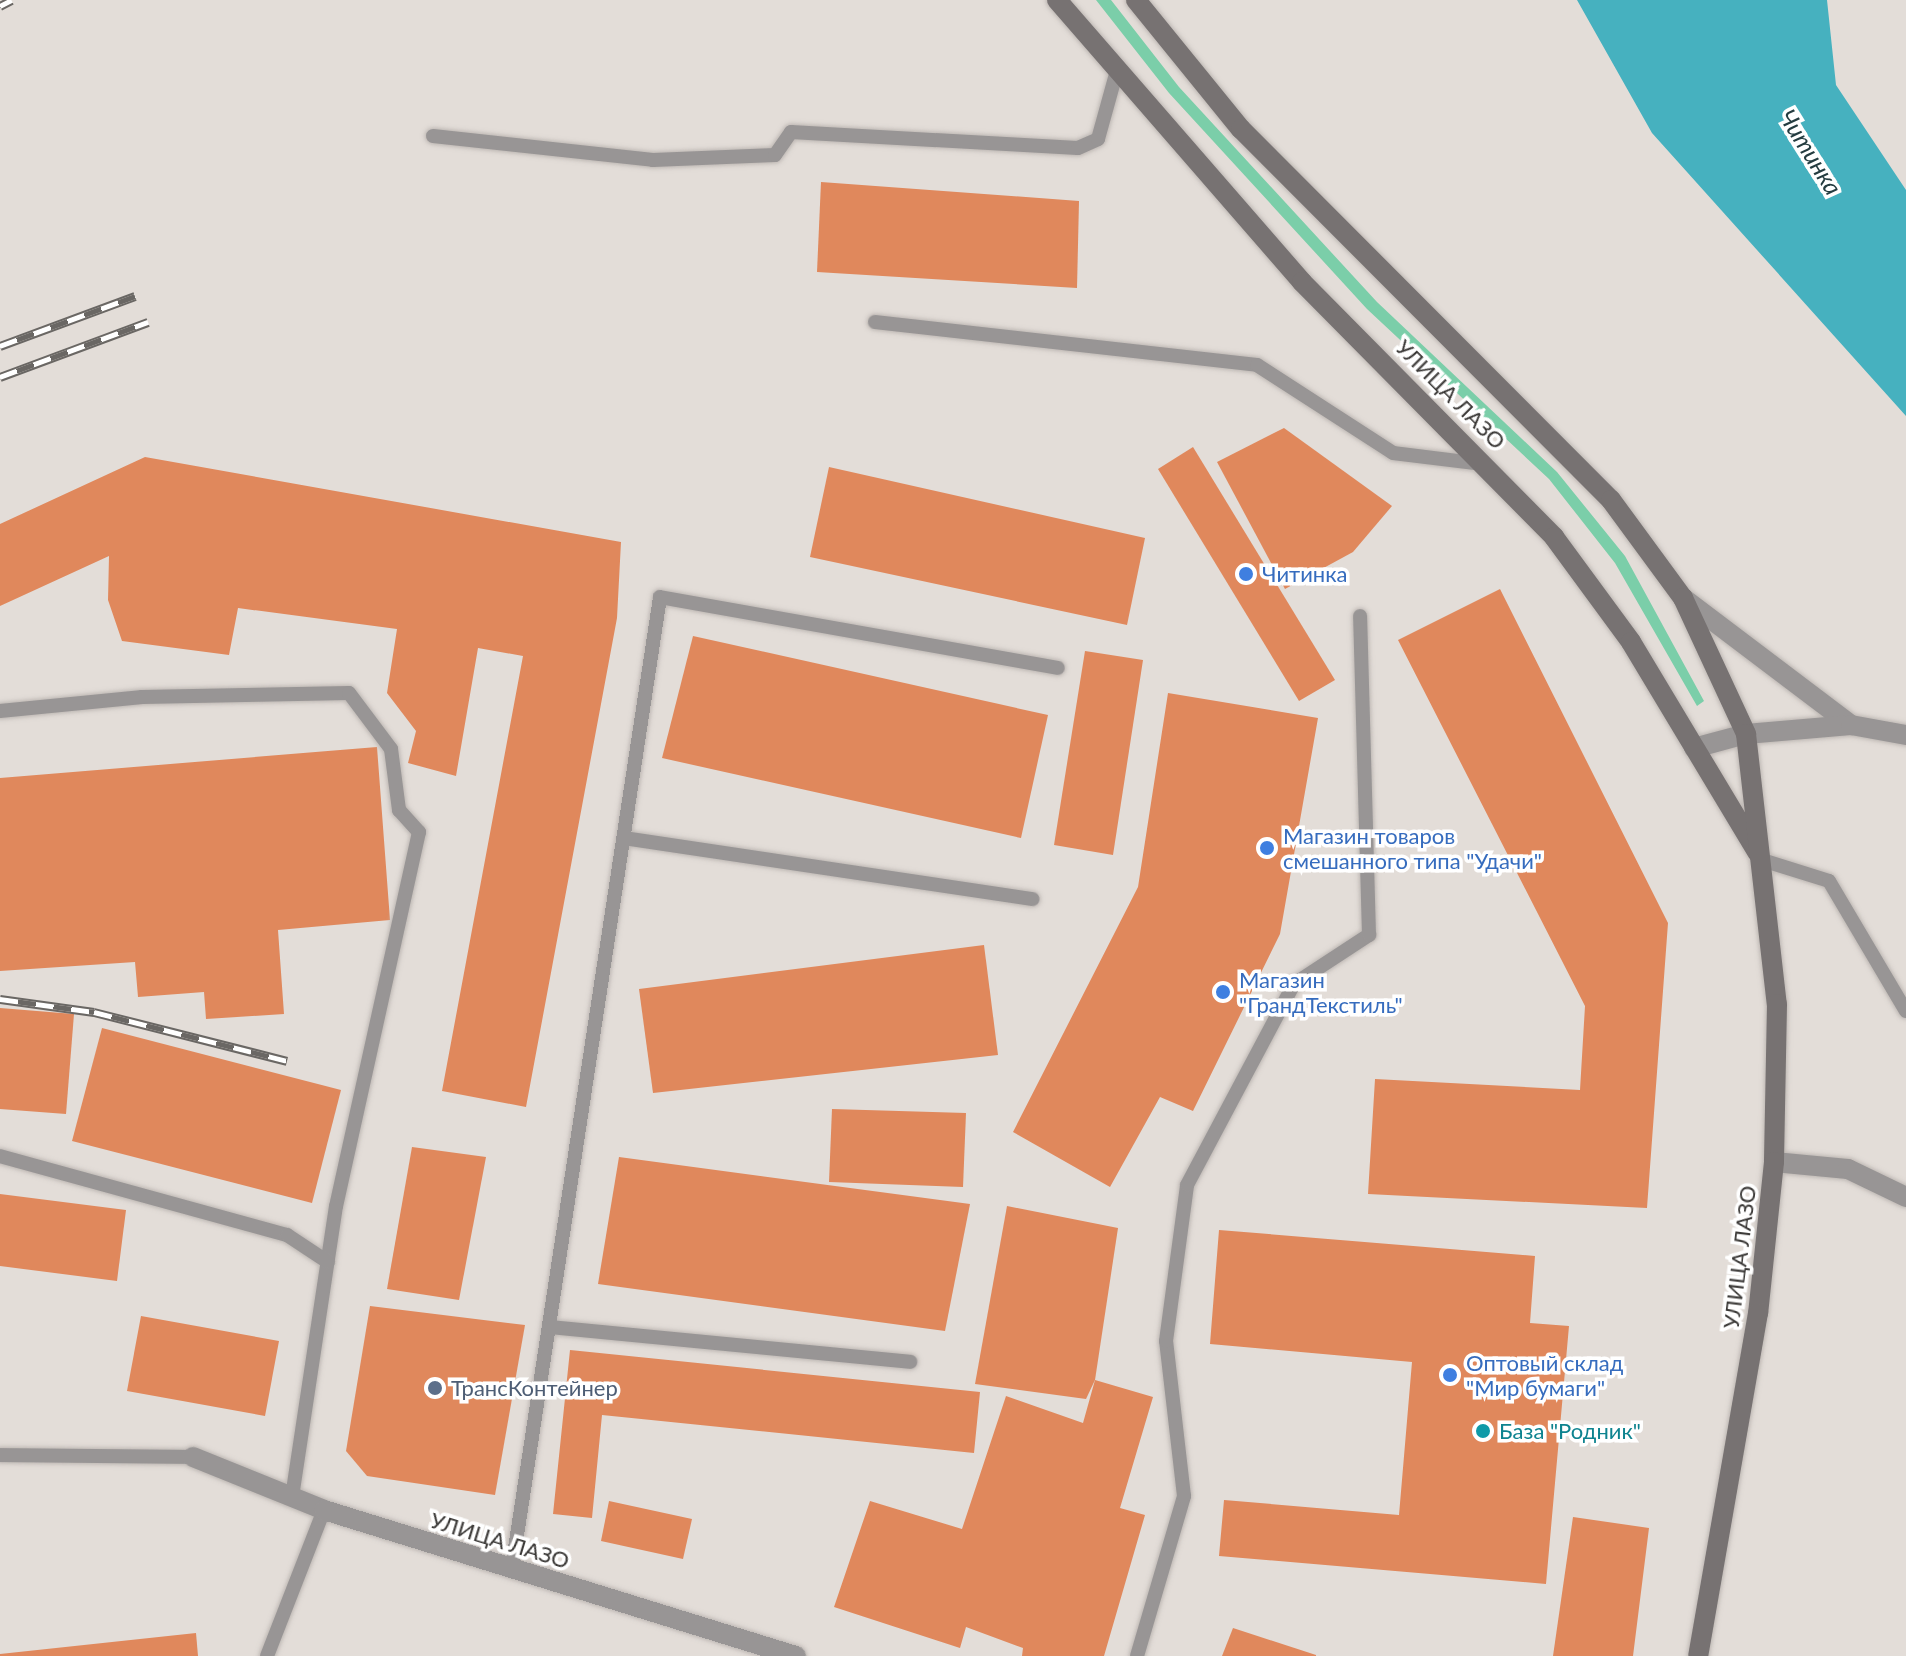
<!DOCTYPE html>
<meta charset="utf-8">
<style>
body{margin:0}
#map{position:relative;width:1906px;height:1656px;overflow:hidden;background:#e3ddd8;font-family:Lato,sans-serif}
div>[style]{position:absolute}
.green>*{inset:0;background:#7bcea9}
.water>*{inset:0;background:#46b1bf}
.building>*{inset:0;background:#e0885c}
.roads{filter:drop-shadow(0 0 2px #beb8b4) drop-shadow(0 0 2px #beb8b4)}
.lane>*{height:14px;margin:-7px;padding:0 7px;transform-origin:7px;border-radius:7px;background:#989595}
.street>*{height:20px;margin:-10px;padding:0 10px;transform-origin:10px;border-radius:10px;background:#989595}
.secondary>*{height:20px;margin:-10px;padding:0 10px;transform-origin:10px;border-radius:10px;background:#777272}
.rail>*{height:9px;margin-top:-4.5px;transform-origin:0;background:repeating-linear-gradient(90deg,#fff 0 18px,#6a6764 0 36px);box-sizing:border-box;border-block:2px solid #6a6764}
.dots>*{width:22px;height:22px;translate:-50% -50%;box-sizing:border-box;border:4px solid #fff;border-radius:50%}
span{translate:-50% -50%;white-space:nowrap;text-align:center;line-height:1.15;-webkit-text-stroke:7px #fff;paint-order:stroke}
.street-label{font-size:22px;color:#393735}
.shop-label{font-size:22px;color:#366cbe}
.left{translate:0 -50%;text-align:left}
.service-label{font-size:22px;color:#4e5e75}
.culture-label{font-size:22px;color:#0d838f}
.water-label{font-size:24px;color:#243c40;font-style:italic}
</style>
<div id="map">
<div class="green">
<i style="clip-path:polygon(1096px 0,1111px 0,1179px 87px,1377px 302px,1557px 472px,1625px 556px,1704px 701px,1697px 706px,1615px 563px,1549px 479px,1367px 309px,1169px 93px)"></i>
</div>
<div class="water">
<i style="clip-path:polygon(1577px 0,1827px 0,1836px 85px,1906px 190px,1906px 416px,1652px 133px)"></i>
</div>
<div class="building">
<i style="clip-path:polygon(821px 182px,1079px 201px,1077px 288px,817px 272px)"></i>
<i style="clip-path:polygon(1284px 428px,1392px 506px,1353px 552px,1285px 589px,1217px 462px)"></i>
<i style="clip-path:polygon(1193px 447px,1335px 680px,1299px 701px,1158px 469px)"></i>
<i style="clip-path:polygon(145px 457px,621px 542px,617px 618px,526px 1107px,442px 1091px,523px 656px,478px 648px,456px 776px,408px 763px,416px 731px,387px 693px,397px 629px,238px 608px,229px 655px,122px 641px,108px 600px,109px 556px,0 606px,0 524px)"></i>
<i style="clip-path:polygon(829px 467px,1145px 538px,1127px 625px,810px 557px)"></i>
<i style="clip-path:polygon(1500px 589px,1668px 923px,1647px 1208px,1368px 1194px,1375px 1079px,1580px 1090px,1585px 1006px,1398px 640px)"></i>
<i style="clip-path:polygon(693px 636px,1048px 715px,1021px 838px,662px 758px)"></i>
<i style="clip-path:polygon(1085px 651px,1143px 660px,1113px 855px,1054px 845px)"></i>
<i style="clip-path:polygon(1168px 693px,1318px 718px,1280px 934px,1193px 1111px,1160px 1097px,1110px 1187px,1013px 1132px,1138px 887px)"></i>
<i style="clip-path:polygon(377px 747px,390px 920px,278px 930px,284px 1014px,206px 1019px,204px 992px,138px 997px,135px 962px,0 971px,0 778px)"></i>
<i style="clip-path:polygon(984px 945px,998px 1055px,653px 1093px,639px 989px)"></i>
<i style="clip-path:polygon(0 1008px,74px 1014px,66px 1114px,0 1109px)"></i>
<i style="clip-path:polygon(102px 1028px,341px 1090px,312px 1203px,72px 1141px)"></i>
<i style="clip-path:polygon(832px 1109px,966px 1113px,963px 1187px,829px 1182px)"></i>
<i style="clip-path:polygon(412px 1147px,486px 1157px,459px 1300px,387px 1289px)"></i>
<i style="clip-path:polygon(619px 1157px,970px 1204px,945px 1331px,598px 1284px)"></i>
<i style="clip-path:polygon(0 1194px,126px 1210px,117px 1281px,0 1266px)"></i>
<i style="clip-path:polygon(1007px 1206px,1118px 1228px,1095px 1380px,1086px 1399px,975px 1384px)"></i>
<i style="clip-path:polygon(1219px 1230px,1535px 1256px,1530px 1323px,1569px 1326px,1546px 1584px,1219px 1556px,1224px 1500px,1399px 1515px,1412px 1362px,1210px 1344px)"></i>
<i style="clip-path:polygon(370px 1306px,525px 1325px,495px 1495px,367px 1476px,346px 1451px)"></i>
<i style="clip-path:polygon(141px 1316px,279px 1341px,265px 1416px,127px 1391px)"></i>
<i style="clip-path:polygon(570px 1350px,980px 1392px,974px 1453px,602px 1415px,592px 1518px,553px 1514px)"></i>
<i style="clip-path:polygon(1095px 1380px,1153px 1397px,1120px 1508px,1145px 1515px,1104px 1656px,1022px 1656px,1023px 1648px,966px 1627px,960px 1648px,834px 1607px,870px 1501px,962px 1529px,1006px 1396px,1083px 1423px)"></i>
<i style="clip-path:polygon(609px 1501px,692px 1519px,683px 1559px,601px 1541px)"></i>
<i style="clip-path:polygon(1573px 1517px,1649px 1528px,1633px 1656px,1553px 1656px)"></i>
<i style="clip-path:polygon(1233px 1628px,1316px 1655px,1316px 1656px,1222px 1656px)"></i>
<i style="clip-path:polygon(196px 1633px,198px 1656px,0 1656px,0 1654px)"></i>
</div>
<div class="roads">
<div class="lane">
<i style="left:433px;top:136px;width:221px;rotate:6.2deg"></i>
<i style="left:653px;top:160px;width:122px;rotate:-2.3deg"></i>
<i style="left:775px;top:155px;width:28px;rotate:-55deg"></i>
<i style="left:791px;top:132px;width:287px;rotate:3.2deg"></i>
<i style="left:1078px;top:148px;width:22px;rotate:-24deg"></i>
<i style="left:1098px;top:139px;width:67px;rotate:-74.5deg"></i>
<i style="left:875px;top:322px;width:384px;rotate:6.4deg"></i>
<i style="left:1257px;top:365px;width:162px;rotate:32.9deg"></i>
<i style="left:1393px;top:453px;width:91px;rotate:7deg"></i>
<i style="left:0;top:711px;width:143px;rotate:-5.6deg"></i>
<i style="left:142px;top:697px;width:207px;rotate:-1.1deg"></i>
<i style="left:349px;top:693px;width:70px;rotate:53.1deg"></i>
<i style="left:391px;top:749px;width:62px;rotate:82.5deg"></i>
<i style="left:399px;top:810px;width:30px;rotate:48deg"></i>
<i style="left:419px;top:832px;width:383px;rotate:102.5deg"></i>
<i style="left:336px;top:1206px;width:295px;rotate:98.6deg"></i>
<i style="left:624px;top:838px;width:413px;rotate:8.5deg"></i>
<i style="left:1762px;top:860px;width:70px;rotate:17.4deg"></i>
<i style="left:1829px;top:881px;width:151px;rotate:59.4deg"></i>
<i style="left:0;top:1156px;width:298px;rotate:15.4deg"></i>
<i style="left:287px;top:1235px;width:49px;rotate:33.4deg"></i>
<i style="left:549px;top:1327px;width:363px;rotate:5.5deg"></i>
<i style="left:0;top:1455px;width:193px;rotate:0.6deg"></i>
<i style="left:512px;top:1568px;width:982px;rotate:-81.33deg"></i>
<i style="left:660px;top:597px;width:404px;rotate:10.1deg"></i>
<i style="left:267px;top:1656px;width:157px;rotate:-68.7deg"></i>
<i style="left:1137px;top:1656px;width:167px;rotate:-73.6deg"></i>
<i style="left:1184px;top:1496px;width:156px;rotate:-96.6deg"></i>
<i style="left:1166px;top:1341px;width:157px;rotate:-82.3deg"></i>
<i style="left:1187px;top:1185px;width:228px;rotate:-62deg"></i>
<i style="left:1294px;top:984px;width:90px;rotate:-33.2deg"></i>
<i style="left:1369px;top:935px;width:319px;rotate:-91.6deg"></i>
</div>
<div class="street">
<i style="left:1683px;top:598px;width:211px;rotate:37.1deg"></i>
<i style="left:1694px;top:748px;width:54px;rotate:-15.1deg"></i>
<i style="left:1746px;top:734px;width:105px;rotate:-4.9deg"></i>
<i style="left:1851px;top:725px;width:56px;rotate:10.3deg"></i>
<i style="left:1774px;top:1162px;width:74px;rotate:5.4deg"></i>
<i style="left:1848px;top:1169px;width:64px;rotate:25.8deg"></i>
<i style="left:193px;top:1457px;width:141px;rotate:22deg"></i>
<i style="left:324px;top:1510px;width:494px;rotate:17.2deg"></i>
</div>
<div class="secondary">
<i style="left:1057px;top:0;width:374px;rotate:49deg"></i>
<i style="left:1302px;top:282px;width:359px;rotate:45.3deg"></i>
<i style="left:1554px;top:537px;width:130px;rotate:53.7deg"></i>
<i style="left:1631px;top:642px;width:246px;rotate:59deg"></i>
<i style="left:1136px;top:0;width:166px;rotate:50.9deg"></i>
<i style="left:1241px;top:129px;width:524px;rotate:45.08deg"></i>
<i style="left:1611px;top:500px;width:122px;rotate:53.7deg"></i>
<i style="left:1683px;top:598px;width:150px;rotate:65.1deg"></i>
<i style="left:1746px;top:734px;width:272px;rotate:83.5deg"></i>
<i style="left:1777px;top:1004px;width:158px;rotate:91.1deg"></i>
<i style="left:1774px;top:1162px;width:152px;rotate:96deg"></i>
<i style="left:1758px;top:1313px;width:348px;rotate:99.9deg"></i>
</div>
</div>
<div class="rail">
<i style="left:0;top:6px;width:13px;rotate:-27deg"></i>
<i style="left:0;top:346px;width:144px;rotate:-20.3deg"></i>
<i style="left:0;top:377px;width:158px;rotate:-20.4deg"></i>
<i style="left:0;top:999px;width:95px;rotate:7.9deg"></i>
<i style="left:94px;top:1012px;width:199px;rotate:14.2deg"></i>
</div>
<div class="dots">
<i style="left:1246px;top:574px;background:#3f7fe0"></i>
<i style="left:1267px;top:848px;background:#3f7fe0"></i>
<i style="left:1223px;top:992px;background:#3f7fe0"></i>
<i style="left:1450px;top:1375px;background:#3f7fe0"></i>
<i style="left:435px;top:1388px;background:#5c6f8a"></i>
<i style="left:1483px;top:1431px;background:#0f9aa8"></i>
</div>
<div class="street-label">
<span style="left:1451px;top:394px;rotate:45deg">УЛИЦА ЛАЗО</span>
<span style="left:1739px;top:1257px;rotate:-83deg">УЛИЦА ЛАЗО</span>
<span style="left:500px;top:1540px;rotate:17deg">УЛИЦА ЛАЗО</span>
</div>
<div class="shop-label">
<span class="left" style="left:1262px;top:574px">Читинка</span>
<span class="left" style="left:1283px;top:848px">Магазин товаров<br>смешанного типа "Удачи"</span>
<span class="left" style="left:1239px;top:992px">Магазин<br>"ГрандТекстиль"</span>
<span class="left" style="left:1466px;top:1375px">Оптовый склад<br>"Мир бумаги"</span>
</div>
<div class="service-label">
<span class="left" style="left:451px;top:1388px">ТрансКонтейнер</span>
</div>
<div class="culture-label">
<span class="left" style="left:1499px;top:1431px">База "Родник"</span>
</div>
<div class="water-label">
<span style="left:1811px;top:152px;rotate:58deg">Читинка</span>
</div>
</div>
